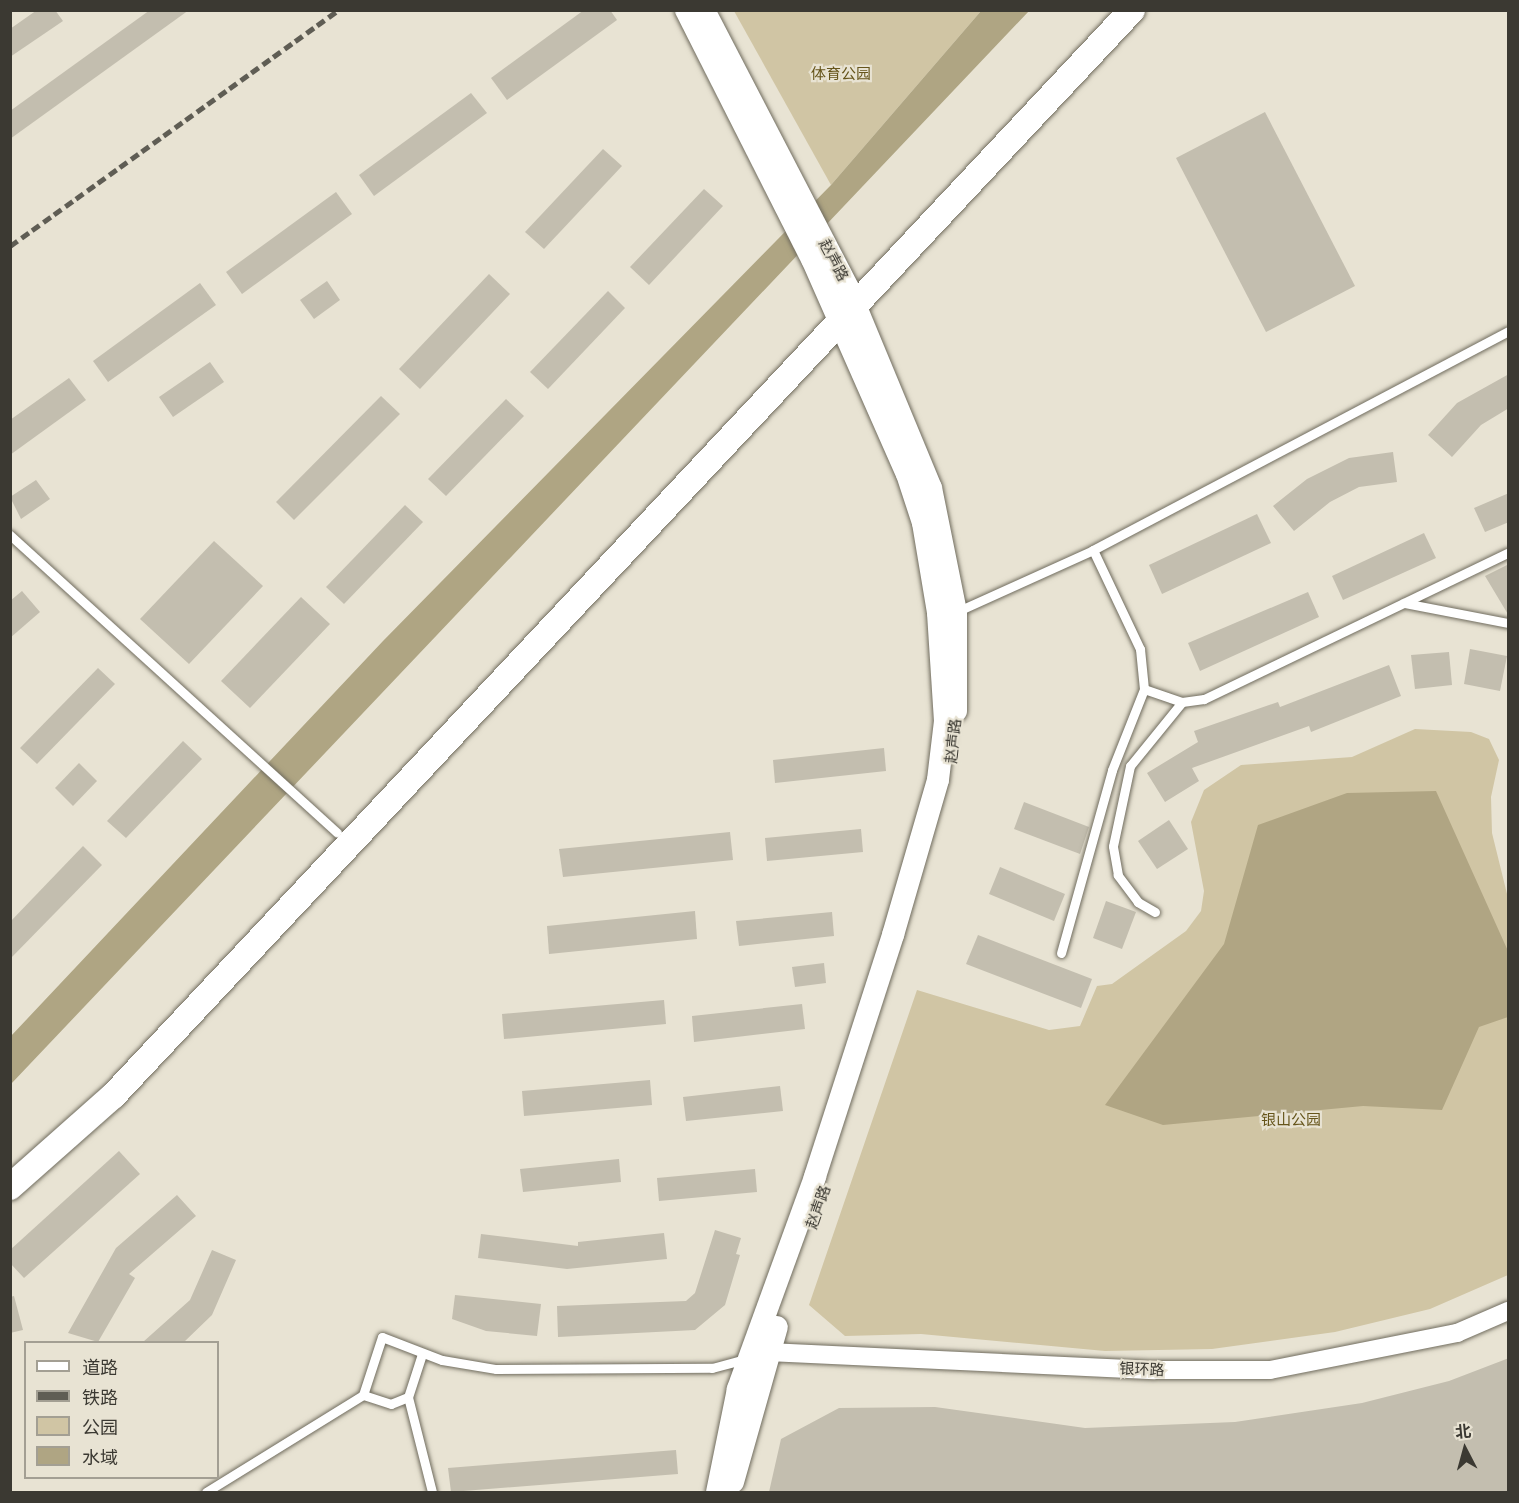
<!DOCTYPE html>
<meta charset="utf-8">
<style>
body{margin:0}
#map{position:relative;width:1519px;height:1503px;overflow:hidden;background:#e8e3d3;font-family:"Open Sans","Noto Sans SC",sans-serif}
div>[style]{position:absolute}
.green>*{inset:0;background:#d0c5a4}
.forest>*{inset:0;background:#b0a583}
.water>*{inset:0;background:#afa583}
.building>*{inset:0;background:#c3beaf}
.roads{filter:drop-shadow(0 0 2px #706c5e) drop-shadow(0 0 2px #706c5e)}
.service>*{height:9px;margin:-4.5px;padding:0 4.5px;transform-origin:4.5px;border-radius:4.5px;background:#fff}
.minor>*{height:18px;margin:-9px;padding:0 9px;transform-origin:9px;border-radius:9px;background:#fff}
.tertiary>*{height:22px;margin:-11px;padding:0 11px;transform-origin:11px;border-radius:11px;background:#fff}
.secondary>*{height:26px;margin:-13px;padding:0 13px;transform-origin:13px;border-radius:13px;background:#fff}
.rail>*{height:4.5px;margin-top:-2.25px;transform-origin:0;background:repeating-linear-gradient(90deg,#5f5d54 0 9px,transparent 0 13.5px)}
span{translate:-50% -50%;white-space:nowrap;text-align:center;line-height:1.15;-webkit-text-stroke:4.5px #e8e3d3;paint-order:stroke}
.park-label{font-size:15px;color:#66551b}
.street-label{font-size:15px;color:#3b3932}
.frame{position:absolute;inset:0;border:12px solid #3b3932;pointer-events:none}
.legend{position:absolute;left:24px;top:1341px;width:195px;height:138px;box-sizing:border-box;background:#e8e3d3;border:2px solid #a39f93;margin:0;padding:8px 10px;list-style:none;font-size:18px;color:#3b3932}
.legend li{display:flex;align-items:center;gap:12px;height:30px}
.legend b{width:30px;border:2px solid #a39f93}
.north{position:absolute;left:1435px;top:1419px;width:60px;height:60px;-webkit-text-stroke:4px #e8e3d3;paint-order:stroke;rotate:354deg;font-size:16px;font-weight:700;line-height:24px;text-align:center;color:#3b3932}
.north::after{content:'';display:block;margin:auto;width:21px;height:27px;background:#3b3932;clip-path:polygon(50% 0,100% 100%,50% 72%,0 100%)}
</style>
<div id="map">
<div class="green">
<i style="clip-path:polygon(734px 11px,981px 11px,831px 185px)"></i>
<i style="clip-path:polygon(1415px 729px,1471px 732px,1489px 739px,1499px 760px,1491px 797px,1492px 833px,1508px 898px,1508px 1275px,1430px 1309px,1335px 1332px,1212px 1349px,1105px 1351px,921px 1334px,845px 1336px,809px 1305px,917px 990px,1049px 1030px,1080px 1026px,1097px 986px,1112px 984px,1186px 931px,1201px 911px,1204px 891px,1191px 822px,1204px 790px,1241px 765px,1352px 757px)"></i>
</div>
<div class="forest">
<i style="clip-path:polygon(1436px 791px,1508px 951px,1508px 1017px,1479px 1027px,1442px 1110px,1363px 1106px,1163px 1125px,1105px 1105px,1224px 944px,1258px 825px,1347px 793px)"></i>
</div>
<div class="water">
<i style="clip-path:polygon(981px 11px,1029px 11px,11px 1084px,11px 1036px,383px 641px,831px 185px)"></i>
</div>
<div class="building">
<i style="clip-path:polygon(37px 10px,55px 10px,63px 21px,10px 57px,10px 29px)"></i>
<i style="clip-path:polygon(150px 10px,189px 10px,10px 139px,10px 111px)"></i>
<i style="clip-path:polygon(584px 10px,610px 10px,617px 20px,507px 100px,491px 78px)"></i>
<i style="clip-path:polygon(471px 93px,487px 113px,374px 196px,359px 175px)"></i>
<i style="clip-path:polygon(1265px 112px,1355px 286px,1266px 332px,1176px 158px)"></i>
<i style="clip-path:polygon(603px 149px,622px 166px,544px 249px,525px 232px)"></i>
<i style="clip-path:polygon(704px 189px,723px 206px,649px 285px,630px 267px)"></i>
<i style="clip-path:polygon(336px 192px,352px 214px,242px 294px,226px 272px)"></i>
<i style="clip-path:polygon(489px 274px,510px 294px,420px 389px,399px 369px)"></i>
<i style="clip-path:polygon(327px 281px,340px 300px,314px 319px,300px 300px)"></i>
<i style="clip-path:polygon(200px 283px,216px 305px,108px 382px,93px 361px)"></i>
<i style="clip-path:polygon(608px 291px,625px 308px,548px 389px,530px 372px)"></i>
<i style="clip-path:polygon(210px 362px,224px 382px,173px 417px,159px 397px)"></i>
<i style="clip-path:polygon(1509px 374px,1509px 408px,1481px 425px,1452px 457px,1428px 435px,1457px 403px)"></i>
<i style="clip-path:polygon(69px 378px,86px 400px,10px 455px,10px 420px)"></i>
<i style="clip-path:polygon(381px 396px,400px 414px,294px 520px,276px 502px)"></i>
<i style="clip-path:polygon(506px 399px,524px 416px,446px 496px,428px 479px)"></i>
<i style="clip-path:polygon(1393px 452px,1397px 482px,1359px 487px,1330px 502px,1294px 531px,1273px 506px,1307px 479px,1349px 458px)"></i>
<i style="clip-path:polygon(36px 480px,50px 499px,21px 519px,10px 497px)"></i>
<i style="clip-path:polygon(1509px 493px,1509px 522px,1485px 532px,1474px 508px)"></i>
<i style="clip-path:polygon(405px 505px,423px 522px,344px 604px,326px 587px)"></i>
<i style="clip-path:polygon(1257px 514px,1271px 543px,1162px 594px,1149px 565px)"></i>
<i style="clip-path:polygon(1424px 533px,1436px 558px,1343px 600px,1332px 576px)"></i>
<i style="clip-path:polygon(214px 541px,263px 586px,189px 664px,140px 619px)"></i>
<i style="clip-path:polygon(1509px 564px,1509px 616px,1485px 576px)"></i>
<i style="clip-path:polygon(22px 591px,40px 612px,10px 638px,10px 601px)"></i>
<i style="clip-path:polygon(1308px 592px,1319px 617px,1200px 671px,1188px 643px)"></i>
<i style="clip-path:polygon(301px 597px,330px 624px,250px 708px,221px 681px)"></i>
<i style="clip-path:polygon(1470px 649px,1507px 656px,1500px 691px,1464px 684px)"></i>
<i style="clip-path:polygon(1449px 652px,1452px 685px,1415px 689px,1411px 655px)"></i>
<i style="clip-path:polygon(1389px 665px,1401px 696px,1311px 732px,1309px 726px,1192px 768px,1199px 781px,1165px 802px,1147px 773px,1198px 742px,1194px 731px,1278px 702px,1280px 707px)"></i>
<i style="clip-path:polygon(98px 668px,115px 684px,37px 764px,20px 748px)"></i>
<i style="clip-path:polygon(183px 741px,202px 759px,126px 838px,107px 821px)"></i>
<i style="clip-path:polygon(884px 748px,886px 771px,775px 783px,773px 760px)"></i>
<i style="clip-path:polygon(79px 763px,97px 781px,73px 806px,55px 788px)"></i>
<i style="clip-path:polygon(1024px 802px,1089px 827px,1080px 854px,1014px 829px)"></i>
<i style="clip-path:polygon(1169px 820px,1188px 849px,1157px 869px,1138px 841px)"></i>
<i style="clip-path:polygon(861px 829px,863px 852px,767px 861px,765px 838px)"></i>
<i style="clip-path:polygon(730px 832px,733px 860px,563px 877px,559px 849px)"></i>
<i style="clip-path:polygon(83px 846px,102px 865px,10px 959px,10px 922px)"></i>
<i style="clip-path:polygon(1000px 867px,1065px 894px,1054px 921px,989px 894px)"></i>
<i style="clip-path:polygon(1106px 901px,1136px 912px,1122px 949px,1093px 938px)"></i>
<i style="clip-path:polygon(695px 911px,697px 939px,549px 954px,547px 926px)"></i>
<i style="clip-path:polygon(832px 912px,834px 936px,739px 946px,736px 921px)"></i>
<i style="clip-path:polygon(978px 935px,1092px 979px,1081px 1008px,966px 964px)"></i>
<i style="clip-path:polygon(824px 963px,826px 983px,795px 987px,792px 967px)"></i>
<i style="clip-path:polygon(664px 1000px,666px 1024px,504px 1039px,502px 1014px)"></i>
<i style="clip-path:polygon(802px 1004px,805px 1029px,694px 1042px,692px 1016px)"></i>
<i style="clip-path:polygon(650px 1080px,652px 1105px,524px 1116px,522px 1091px)"></i>
<i style="clip-path:polygon(780px 1086px,783px 1111px,686px 1121px,683px 1097px)"></i>
<i style="clip-path:polygon(119px 1151px,140px 1174px,24px 1278px,10px 1263px,10px 1250px)"></i>
<i style="clip-path:polygon(619px 1159px,621px 1182px,523px 1192px,520px 1169px)"></i>
<i style="clip-path:polygon(755px 1169px,757px 1192px,659px 1201px,657px 1178px)"></i>
<i style="clip-path:polygon(177px 1195px,196px 1216px,129px 1274px,135px 1278px,98px 1342px,68px 1333px,116px 1248px)"></i>
<i style="clip-path:polygon(715px 1230px,741px 1238px,736px 1254px,740px 1255px,725px 1305px,695px 1330px,558px 1337px,557px 1306px,686px 1301px,695px 1293px)"></i>
<i style="clip-path:polygon(664px 1233px,667px 1259px,567px 1269px,478px 1258px,481px 1234px,578px 1246px,578px 1242px)"></i>
<i style="clip-path:polygon(212px 1250px,236px 1260px,212px 1315px,184px 1342px,143px 1342px,190px 1300px)"></i>
<i style="clip-path:polygon(455px 1295px,541px 1304px,537px 1336px,486px 1331px,452px 1319px)"></i>
<i style="clip-path:polygon(14px 1296px,23px 1330px,10px 1333px,10px 1297px)"></i>
<i style="clip-path:polygon(1509px 1358px,1509px 1492px,769px 1492px,781px 1439px,839px 1408px,935px 1407px,1085px 1428px,1235px 1422px,1362px 1403px,1449px 1381px)"></i>
<i style="clip-path:polygon(676px 1450px,678px 1474px,451px 1492px,448px 1468px)"></i>
</div>
<div class="roads">
<div class="service">
<i style="left:10px;top:535px;width:442px;rotate:42.3deg"></i>
<i style="left:1093px;top:550px;width:110px;rotate:64.6deg"></i>
<i style="left:1140px;top:649px;width:40px;rotate:84.3deg"></i>
<i style="left:1404px;top:603px;width:106px;rotate:10.9deg"></i>
<i style="left:956px;top:612px;width:150px;rotate:-24.3deg"></i>
<i style="left:1093px;top:550px;width:469px;rotate:-27.8deg"></i>
<i style="left:1155px;top:912px;width:20px;rotate:-150deg"></i>
<i style="left:1138px;top:902px;width:34px;rotate:-127deg"></i>
<i style="left:1118px;top:875px;width:29px;rotate:-100deg"></i>
<i style="left:1113px;top:846px;width:82px;rotate:-78deg"></i>
<i style="left:1130px;top:766px;width:82px;rotate:-50.9deg"></i>
<i style="left:1061px;top:953px;width:190px;rotate:-74.4deg"></i>
<i style="left:1112px;top:770px;width:87px;rotate:-68.4deg"></i>
<i style="left:1144px;top:689px;width:40px;rotate:18.9deg"></i>
<i style="left:1182px;top:702px;width:22px;rotate:-8deg"></i>
<i style="left:1204px;top:699px;width:337px;rotate:-25.7deg"></i>
<i style="left:422px;top:1354px;width:45px;rotate:108deg"></i>
<i style="left:408px;top:1397px;width:18px;rotate:158deg"></i>
<i style="left:391px;top:1404px;width:29px;rotate:-162deg"></i>
<i style="left:363px;top:1395px;width:61px;rotate:-71.9deg"></i>
<i style="left:382px;top:1337px;width:64px;rotate:21deg"></i>
<i style="left:442px;top:1360px;width:55px;rotate:9.5deg"></i>
<i style="left:496px;top:1369px;width:216px;rotate:-0.3deg"></i>
<i style="left:712px;top:1368px;width:35px;rotate:-15deg"></i>
<i style="left:408px;top:1397px;width:98px;rotate:75.8deg"></i>
<i style="left:206px;top:1492px;width:185px;rotate:-31.7deg"></i>
</div>
<div class="minor">
<i style="left:768px;top:1352px;width:387px;rotate:2.7deg"></i>
<i style="left:1155px;top:1370px;width:115px"></i>
<i style="left:1270px;top:1370px;width:191px;rotate:-11.2deg"></i>
<i style="left:1457px;top:1333px;width:56px;rotate:-23.3deg"></i>
</div>
<div class="tertiary">
<i style="left:686px;top:10px;width:279px;rotate:63.2deg"></i>
<i style="left:812px;top:259px;width:235px;rotate:66.2deg"></i>
<i style="left:907px;top:474px;width:52px;rotate:71.9deg"></i>
<i style="left:923px;top:523px;width:91px;rotate:80.5deg"></i>
<i style="left:938px;top:613px;width:108px;rotate:86.3deg"></i>
<i style="left:945px;top:721px;width:59px;rotate:96.8deg"></i>
<i style="left:938px;top:780px;width:161px;rotate:106.2deg"></i>
<i style="left:893px;top:935px;width:254px;rotate:107.9deg"></i>
<i style="left:815px;top:1177px;width:226px;rotate:110deg"></i>
<i style="left:738px;top:1389px;width:105px;rotate:101.5deg"></i>
<i style="left:704px;top:10px;width:315px;rotate:62.6deg"></i>
<i style="left:849px;top:290px;width:214px;rotate:67.5deg"></i>
<i style="left:931px;top:488px;width:126px;rotate:78.6deg"></i>
<i style="left:956px;top:612px;width:99px;rotate:90deg"></i>
<i style="left:733px;top:1482px;width:161px;rotate:-74.2deg"></i>
</div>
<div class="secondary">
<i style="left:10px;top:1187px;width:137px;rotate:-41.5deg"></i>
<i style="left:113px;top:1096px;width:1489px;rotate:-46.82deg"></i>
</div>
</div>
<div class="rail">
<i style="left:10px;top:246px;width:405px;rotate:-35.7deg"></i>
</div>
<div class="park-label">
<span style="left:841px;top:74px">体育公园</span>
<span style="left:1291px;top:1120px">银山公园</span>
</div>
<div class="street-label">
<span style="left:834px;top:260px;rotate:62deg">赵声路</span>
<span style="left:953px;top:741px;rotate:-84deg">赵声路</span>
<span style="left:818px;top:1207px;rotate:-71deg">赵声路</span>
<span style="left:1142px;top:1369px;rotate:2deg">银环路</span>
</div>
<div class="frame"></div>
<ul class="legend">
<li><b style="height:8px;background:#fff"></b>道路</li>
<li><b style="height:8px;background:#5f5d54"></b>铁路</li>
<li><b style="height:16px;background:#d0c5a4"></b>公园</li>
<li><b style="height:16px;background:#afa583"></b>水域</li>
</ul>
<div class="north">北</div>
</div>
